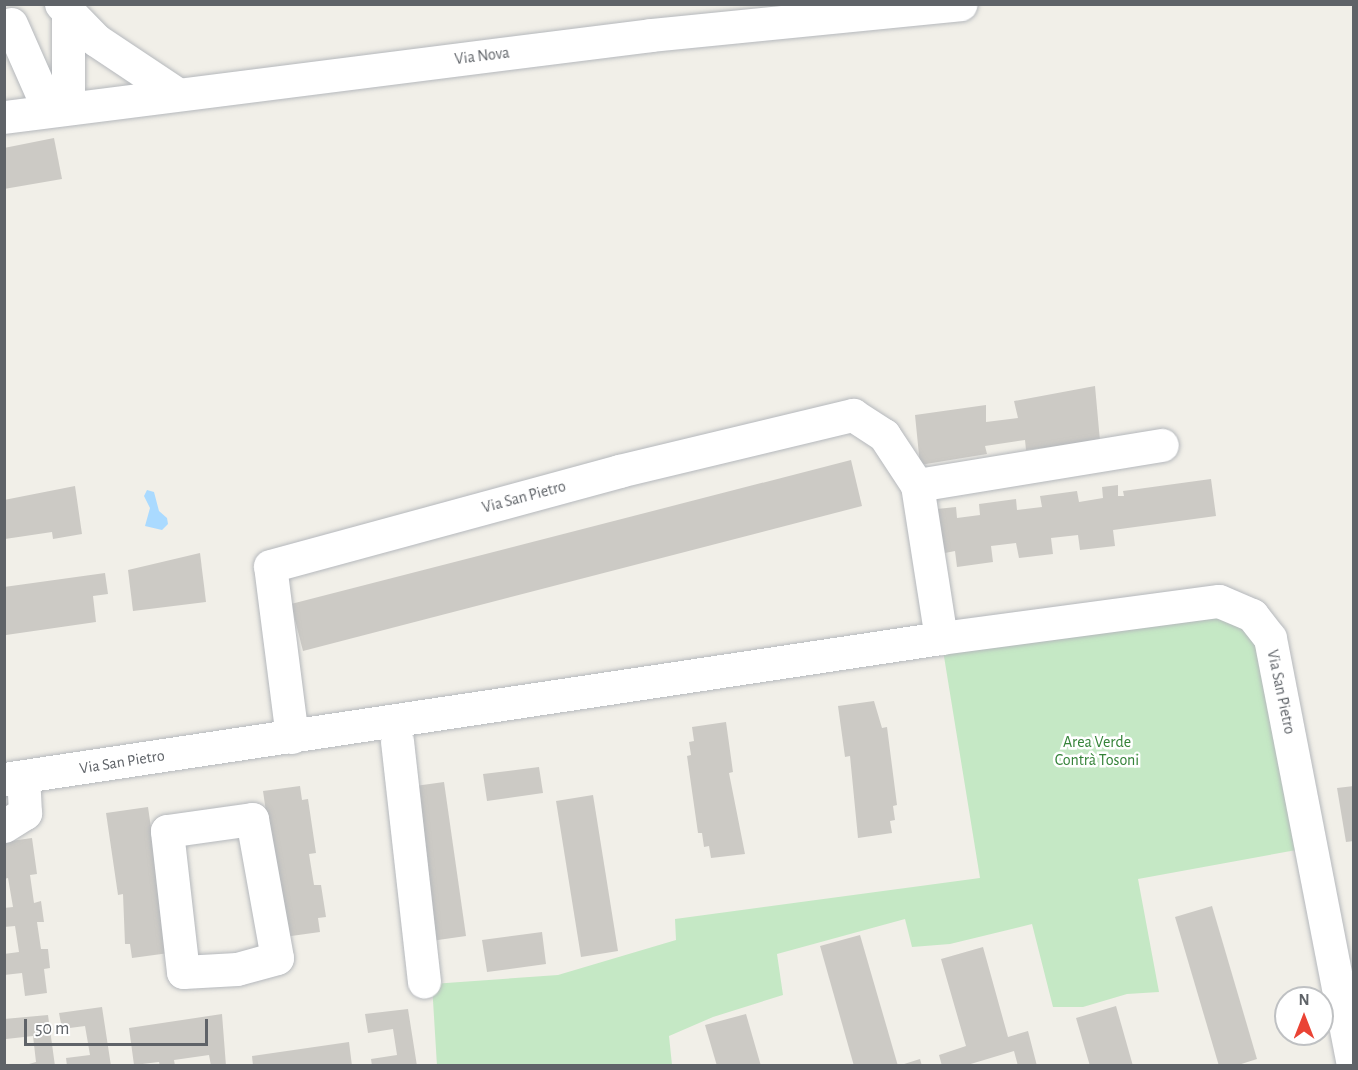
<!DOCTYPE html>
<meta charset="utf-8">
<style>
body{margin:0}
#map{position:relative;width:1358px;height:1070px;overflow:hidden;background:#f1efe8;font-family:"Alegreya Sans",sans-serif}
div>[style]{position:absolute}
.green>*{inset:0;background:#c5e8c5}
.water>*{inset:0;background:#aadaff}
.building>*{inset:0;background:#cccac5}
.roads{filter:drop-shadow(0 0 2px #b5b8bc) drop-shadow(0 0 2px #b5b8bc)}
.minor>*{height:33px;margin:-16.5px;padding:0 16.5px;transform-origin:16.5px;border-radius:16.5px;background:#fff}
span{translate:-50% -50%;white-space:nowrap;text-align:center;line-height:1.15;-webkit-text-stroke:5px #fff;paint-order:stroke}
.street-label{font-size:16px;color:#5f6368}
.park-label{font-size:16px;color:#348238}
.frame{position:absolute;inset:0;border:6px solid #5f6368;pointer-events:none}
.north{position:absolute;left:1274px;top:986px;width:60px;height:60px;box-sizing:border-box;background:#fff;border:2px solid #bfc1c3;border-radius:50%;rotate:0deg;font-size:16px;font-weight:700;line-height:24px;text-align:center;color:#5f6368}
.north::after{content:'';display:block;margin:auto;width:21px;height:27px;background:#ea4335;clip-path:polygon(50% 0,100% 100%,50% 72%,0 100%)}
.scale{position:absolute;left:24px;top:1019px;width:184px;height:27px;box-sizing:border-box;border:3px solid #5f6368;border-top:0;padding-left:8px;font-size:18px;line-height:21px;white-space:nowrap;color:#5f6368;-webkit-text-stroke:4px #fff;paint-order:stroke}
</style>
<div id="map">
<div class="green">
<i style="clip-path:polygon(1252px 615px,1313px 847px,1138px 879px,1159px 992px,1127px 994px,1083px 1007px,1053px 1007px,1032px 924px,950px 944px,912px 947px,905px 919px,777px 954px,783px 995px,713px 1017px,669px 1036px,672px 1065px,437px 1066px,432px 984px,558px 975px,676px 940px,675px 919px,980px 878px,941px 638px)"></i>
</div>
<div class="water">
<i style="clip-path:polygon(147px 490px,154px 492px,159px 511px,167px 518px,168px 524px,162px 530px,145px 526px,150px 508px,144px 496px)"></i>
</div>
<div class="building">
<i style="clip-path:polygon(54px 138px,62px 179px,4px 189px,4px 148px)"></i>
<i style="clip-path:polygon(1095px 386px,1100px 441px,1026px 450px,1025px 440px,985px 446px,987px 454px,920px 465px,915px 415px,986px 405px,986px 422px,1018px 418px,1014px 401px)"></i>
<i style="clip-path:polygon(851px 460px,862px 506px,303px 651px,291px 604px)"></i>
<i style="clip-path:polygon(1211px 479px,1216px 516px,1113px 530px,1115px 546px,1080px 550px,1078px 535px,1051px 538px,1053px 554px,1019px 558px,1016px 543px,991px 546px,993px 562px,957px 567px,955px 551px,945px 553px,937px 509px,956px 507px,957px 518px,980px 515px,979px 504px,1016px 499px,1017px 510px,1042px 507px,1040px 496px,1077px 491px,1079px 502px,1103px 498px,1102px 487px,1118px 485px,1118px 496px,1124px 496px,1123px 491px)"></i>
<i style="clip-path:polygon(75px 486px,82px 534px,53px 539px,52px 532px,5px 539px,4px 500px)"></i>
<i style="clip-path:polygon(200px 553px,206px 602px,133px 611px,128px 570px)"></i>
<i style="clip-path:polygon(105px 573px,108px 594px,93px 596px,96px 622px,6px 635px,4px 587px)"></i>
<i style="clip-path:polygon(874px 701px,882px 728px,887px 727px,897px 805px,893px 806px,895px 820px,890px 821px,892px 833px,858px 838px,850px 756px,845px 757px,838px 706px)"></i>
<i style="clip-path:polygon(726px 722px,733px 772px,729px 773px,745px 854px,711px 858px,709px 846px,704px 847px,702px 833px,698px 833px,687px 756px,691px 755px,689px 742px,694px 741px,692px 727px)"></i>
<i style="clip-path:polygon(539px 767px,543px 793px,487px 801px,483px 774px)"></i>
<i style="clip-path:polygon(444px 782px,466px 936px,431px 941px,408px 787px)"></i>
<i style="clip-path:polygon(300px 786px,302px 800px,308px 799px,316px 853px,309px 854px,314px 885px,321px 885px,326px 917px,318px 918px,320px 932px,284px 937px,263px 791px)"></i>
<i style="clip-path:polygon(1354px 786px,1354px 841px,1346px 842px,1337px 788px)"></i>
<i style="clip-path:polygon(593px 795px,618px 951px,581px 957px,556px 801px)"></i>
<i style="clip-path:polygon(148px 807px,169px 953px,132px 958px,130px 944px,125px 944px,123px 894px,118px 895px,106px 813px)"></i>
<i style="clip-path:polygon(32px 838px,37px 874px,30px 875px,34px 903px,41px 901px,44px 922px,37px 922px,41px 949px,48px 949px,50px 968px,44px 969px,47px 993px,25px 996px,22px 973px,4px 975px,4px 954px,19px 952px,15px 926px,4px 927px,4px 908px,13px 907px,8px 878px,4px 879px,4px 842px)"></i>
<i style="clip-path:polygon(1212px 906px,1257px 1059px,1235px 1066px,1219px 1066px,1175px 917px)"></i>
<i style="clip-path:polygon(542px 932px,546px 964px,487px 972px,482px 940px)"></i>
<i style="clip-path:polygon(860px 935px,898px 1066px,854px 1066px,820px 946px)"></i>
<i style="clip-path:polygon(983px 947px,1008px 1037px,1028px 1031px,1037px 1066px,1018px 1066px,1014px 1051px,964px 1066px,942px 1066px,939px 1055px,966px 1046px,941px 959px)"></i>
<i style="clip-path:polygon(1116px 1006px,1133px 1066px,1090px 1066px,1076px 1018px)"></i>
<i style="clip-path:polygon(102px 1007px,111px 1066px,67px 1066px,66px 1058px,90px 1055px,85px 1026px,62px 1029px,59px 1013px)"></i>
<i style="clip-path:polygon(408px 1009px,417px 1066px,372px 1066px,371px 1059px,397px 1055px,393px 1029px,368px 1033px,365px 1014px)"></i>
<i style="clip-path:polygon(222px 1014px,226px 1066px,211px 1066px,209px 1055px,174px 1060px,175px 1066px,160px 1066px,159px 1062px,134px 1065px,129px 1028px)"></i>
<i style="clip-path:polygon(746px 1014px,761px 1066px,717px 1066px,705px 1025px)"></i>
<i style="clip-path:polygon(48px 1015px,55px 1066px,22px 1066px,36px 1062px,33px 1036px,6px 1039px,4px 1019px)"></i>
<i style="clip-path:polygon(349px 1042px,352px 1066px,253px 1066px,252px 1056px)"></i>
<i style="clip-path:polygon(920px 1059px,922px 1066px,901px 1066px,901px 1065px)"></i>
</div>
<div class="roads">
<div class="minor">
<i style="left:61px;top:4px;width:50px;rotate:45.8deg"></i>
<i style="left:96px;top:40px;width:97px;rotate:33.7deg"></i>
<i style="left:68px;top:15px;width:92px;rotate:90deg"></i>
<i style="left:11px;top:24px;width:94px;rotate:66.2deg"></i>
<i style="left:4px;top:117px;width:652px;rotate:-7.22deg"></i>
<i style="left:651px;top:35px;width:311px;rotate:-5.7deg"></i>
<i style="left:917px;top:485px;width:248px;rotate:-9.3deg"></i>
<i style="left:292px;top:737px;width:172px;rotate:-97.3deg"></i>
<i style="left:270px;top:566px;width:362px;rotate:-15.2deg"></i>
<i style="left:619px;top:471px;width:241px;rotate:-13.5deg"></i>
<i style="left:853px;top:415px;width:37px;rotate:33deg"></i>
<i style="left:884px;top:435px;width:60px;rotate:56.6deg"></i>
<i style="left:917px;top:485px;width:155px;rotate:81.1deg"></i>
<i style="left:397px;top:741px;width:242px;rotate:83.6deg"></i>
<i style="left:4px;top:779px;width:948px;rotate:-8.56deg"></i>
<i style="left:941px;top:638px;width:280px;rotate:-7.6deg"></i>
<i style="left:1219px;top:601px;width:36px;rotate:23deg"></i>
<i style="left:1252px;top:615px;width:29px;rotate:52deg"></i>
<i style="left:1270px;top:638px;width:436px;rotate:79deg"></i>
<i style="left:252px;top:819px;width:141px;rotate:79.8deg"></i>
<i style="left:277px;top:958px;width:41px;rotate:164.6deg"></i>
<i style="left:237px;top:969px;width:54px;rotate:176.8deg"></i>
<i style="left:183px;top:972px;width:142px;rotate:-96.5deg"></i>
<i style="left:167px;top:831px;width:86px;rotate:-8deg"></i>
<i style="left:4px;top:826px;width:25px;rotate:-32deg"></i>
<i style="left:25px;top:813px;width:36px;rotate:-93deg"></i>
</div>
</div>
<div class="street-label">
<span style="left:482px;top:56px;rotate:-7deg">Via Nova</span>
<span style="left:524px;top:497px;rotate:-15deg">Via San Pietro</span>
<span style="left:1281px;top:692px;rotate:78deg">Via San Pietro</span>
<span style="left:122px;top:762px;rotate:-9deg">Via San Pietro</span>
</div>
<div class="park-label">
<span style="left:1097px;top:751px">Area Verde<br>Contrà Tosoni</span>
</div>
<div class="frame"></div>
<div class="north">N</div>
<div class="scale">50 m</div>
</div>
